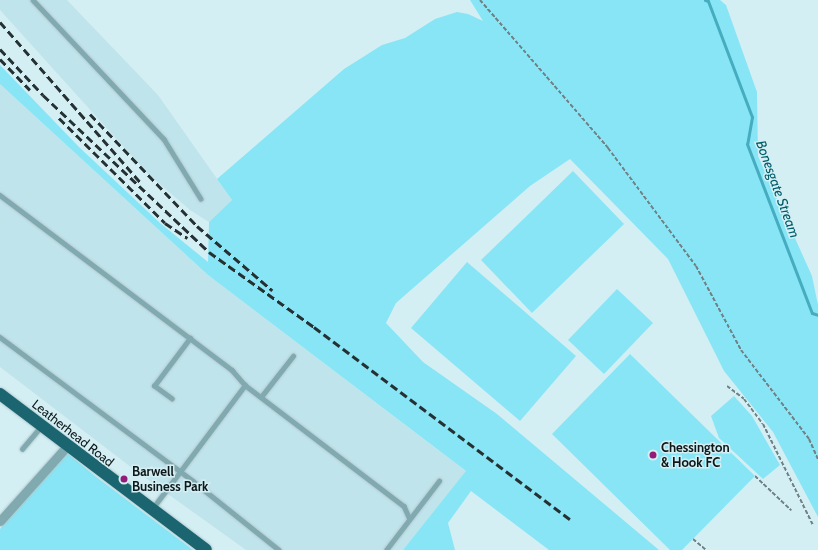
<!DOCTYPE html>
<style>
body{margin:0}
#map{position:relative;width:818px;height:550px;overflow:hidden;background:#d4eff4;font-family:Cabin,sans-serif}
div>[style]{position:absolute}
.built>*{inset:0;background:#c0e4eb}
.green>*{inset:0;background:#88e5f5}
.stream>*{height:3px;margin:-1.5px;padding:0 1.5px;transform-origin:1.5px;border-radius:1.5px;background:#45adbf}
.path>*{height:2px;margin-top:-1px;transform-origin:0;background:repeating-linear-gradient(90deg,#6f8185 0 4px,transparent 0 6px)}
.roads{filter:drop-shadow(0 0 1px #b0c8cd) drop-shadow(0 0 1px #b0c8cd)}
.service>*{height:4.5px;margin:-2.25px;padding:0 2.25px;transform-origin:2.25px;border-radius:2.25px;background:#81a9b0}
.minor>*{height:9px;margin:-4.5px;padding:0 4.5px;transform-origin:4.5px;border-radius:4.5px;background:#81a9b0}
.trunk>*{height:12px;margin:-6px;padding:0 6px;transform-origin:6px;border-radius:6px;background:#1a6570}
.rail>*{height:3px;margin-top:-1.5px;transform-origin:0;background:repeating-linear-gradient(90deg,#243032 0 8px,transparent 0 12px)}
.dots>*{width:11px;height:11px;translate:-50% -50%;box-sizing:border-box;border:2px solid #d4eff4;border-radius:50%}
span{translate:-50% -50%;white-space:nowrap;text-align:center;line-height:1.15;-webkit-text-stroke:3px #d4eff4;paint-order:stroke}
.street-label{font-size:13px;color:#0e181a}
.poi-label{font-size:13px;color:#0e181a;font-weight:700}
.left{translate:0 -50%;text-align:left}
.water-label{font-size:14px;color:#005d6a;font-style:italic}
</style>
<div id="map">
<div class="built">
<i style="clip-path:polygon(0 0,67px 0,158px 95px,232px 200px,209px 222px,190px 210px,148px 174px,0 10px)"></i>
<i style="clip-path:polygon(0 84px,208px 275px,467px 472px,403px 550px,246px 550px,140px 474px,0 367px)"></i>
</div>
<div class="green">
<i style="clip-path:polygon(470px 0,720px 0,726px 5px,757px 92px,758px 156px,812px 276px,818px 305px,818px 517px,773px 432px,724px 371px,668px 259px,570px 159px,530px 186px,396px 303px,386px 323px,423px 362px,497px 414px,659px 550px,549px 550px,471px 491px,448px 523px,455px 550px,403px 550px,466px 471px,208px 275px,0 84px,0 65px,79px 147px,160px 223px,208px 262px,209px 222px,232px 200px,217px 179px,344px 69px,382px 45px,405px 38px,435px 19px,457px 12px,468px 14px,483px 21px)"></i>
<i style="clip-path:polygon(573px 171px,624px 224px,532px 313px,481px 260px)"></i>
<i style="clip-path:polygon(467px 262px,576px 356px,520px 421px,411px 328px)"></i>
<i style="clip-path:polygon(617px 289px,653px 323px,604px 374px,568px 340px)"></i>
<i style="clip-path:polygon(630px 354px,755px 476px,682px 550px,670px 550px,552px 434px)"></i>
<i style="clip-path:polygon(734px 396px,752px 416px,780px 465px,763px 479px,719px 438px,711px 416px)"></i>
<i style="clip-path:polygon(67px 453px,95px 476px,193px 550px,0 550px,0 529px)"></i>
</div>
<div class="stream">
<i style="left:705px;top:0;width:3px;rotate:18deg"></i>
<i style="left:708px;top:1px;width:124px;rotate:69.2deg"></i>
<i style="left:752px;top:117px;width:27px;rotate:100deg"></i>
<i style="left:747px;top:144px;width:181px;rotate:69deg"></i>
<i style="left:812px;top:313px;width:6px;rotate:18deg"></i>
</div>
<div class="path">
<i style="left:480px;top:0;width:196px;rotate:49.1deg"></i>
<i style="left:608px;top:148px;width:147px;rotate:53.3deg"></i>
<i style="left:696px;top:266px;width:95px;rotate:61.8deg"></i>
<i style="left:741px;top:350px;width:112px;rotate:52.6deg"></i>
<i style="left:809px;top:439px;width:22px;rotate:66deg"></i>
<i style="left:727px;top:386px;width:21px;rotate:37deg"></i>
<i style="left:744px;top:399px;width:31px;rotate:53deg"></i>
<i style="left:763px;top:424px;width:113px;rotate:63.7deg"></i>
<i style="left:755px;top:476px;width:50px;rotate:43.4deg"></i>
<i style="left:693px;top:539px;width:17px;rotate:40deg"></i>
</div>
<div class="roads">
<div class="service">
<i style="left:33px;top:0;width:191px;rotate:46.7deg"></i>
<i style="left:164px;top:139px;width:70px;rotate:58.3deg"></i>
<i style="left:0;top:195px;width:291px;rotate:37deg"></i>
<i style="left:232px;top:370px;width:20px;rotate:49deg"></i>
<i style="left:245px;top:385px;width:200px;rotate:37.3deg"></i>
<i style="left:404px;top:506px;width:12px;rotate:66deg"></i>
<i style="left:0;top:337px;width:241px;rotate:36.7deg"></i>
<i style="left:193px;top:481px;width:110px;rotate:38.7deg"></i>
<i style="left:261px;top:397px;width:52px;rotate:-52deg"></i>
<i style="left:172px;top:399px;width:22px;rotate:-144deg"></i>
<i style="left:154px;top:386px;width:60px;rotate:-53.1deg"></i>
<i style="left:22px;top:449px;width:30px;rotate:-50deg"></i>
<i style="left:152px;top:509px;width:155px;rotate:-53.1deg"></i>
<i style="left:386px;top:550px;width:87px;rotate:-52.5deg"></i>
</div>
<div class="minor">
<i style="left:0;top:521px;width:101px;rotate:-48.2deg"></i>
</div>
<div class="trunk">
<i style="left:0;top:394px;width:258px;rotate:37.1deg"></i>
</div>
</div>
<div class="rail">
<i style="left:0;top:22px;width:214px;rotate:48.8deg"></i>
<i style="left:0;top:49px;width:63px;rotate:46.9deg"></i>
<i style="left:43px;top:95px;width:228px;rotate:43.4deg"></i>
<i style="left:209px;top:252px;width:129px;rotate:35.5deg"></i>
<i style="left:314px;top:327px;width:323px;rotate:36.9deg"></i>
<i style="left:0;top:59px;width:43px;rotate:45.9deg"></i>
<i style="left:90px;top:114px;width:155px;rotate:46.3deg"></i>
<i style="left:197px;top:226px;width:99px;rotate:40.5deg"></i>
<i style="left:59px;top:118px;width:149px;rotate:44.7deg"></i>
<i style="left:165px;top:223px;width:27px;rotate:34deg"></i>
</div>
<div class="dots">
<i style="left:653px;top:455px;background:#941c78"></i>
<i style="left:124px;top:479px;background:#941c78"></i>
</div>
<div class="street-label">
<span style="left:73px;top:433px;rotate:38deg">Leatherhead Road</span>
</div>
<div class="poi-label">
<span class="left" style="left:661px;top:455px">Chessington<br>&amp; Hook FC</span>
<span class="left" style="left:132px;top:479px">Barwell<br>Business Park</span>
</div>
<div class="water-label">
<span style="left:778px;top:189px;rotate:70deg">Bonesgate Stream</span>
</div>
</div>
